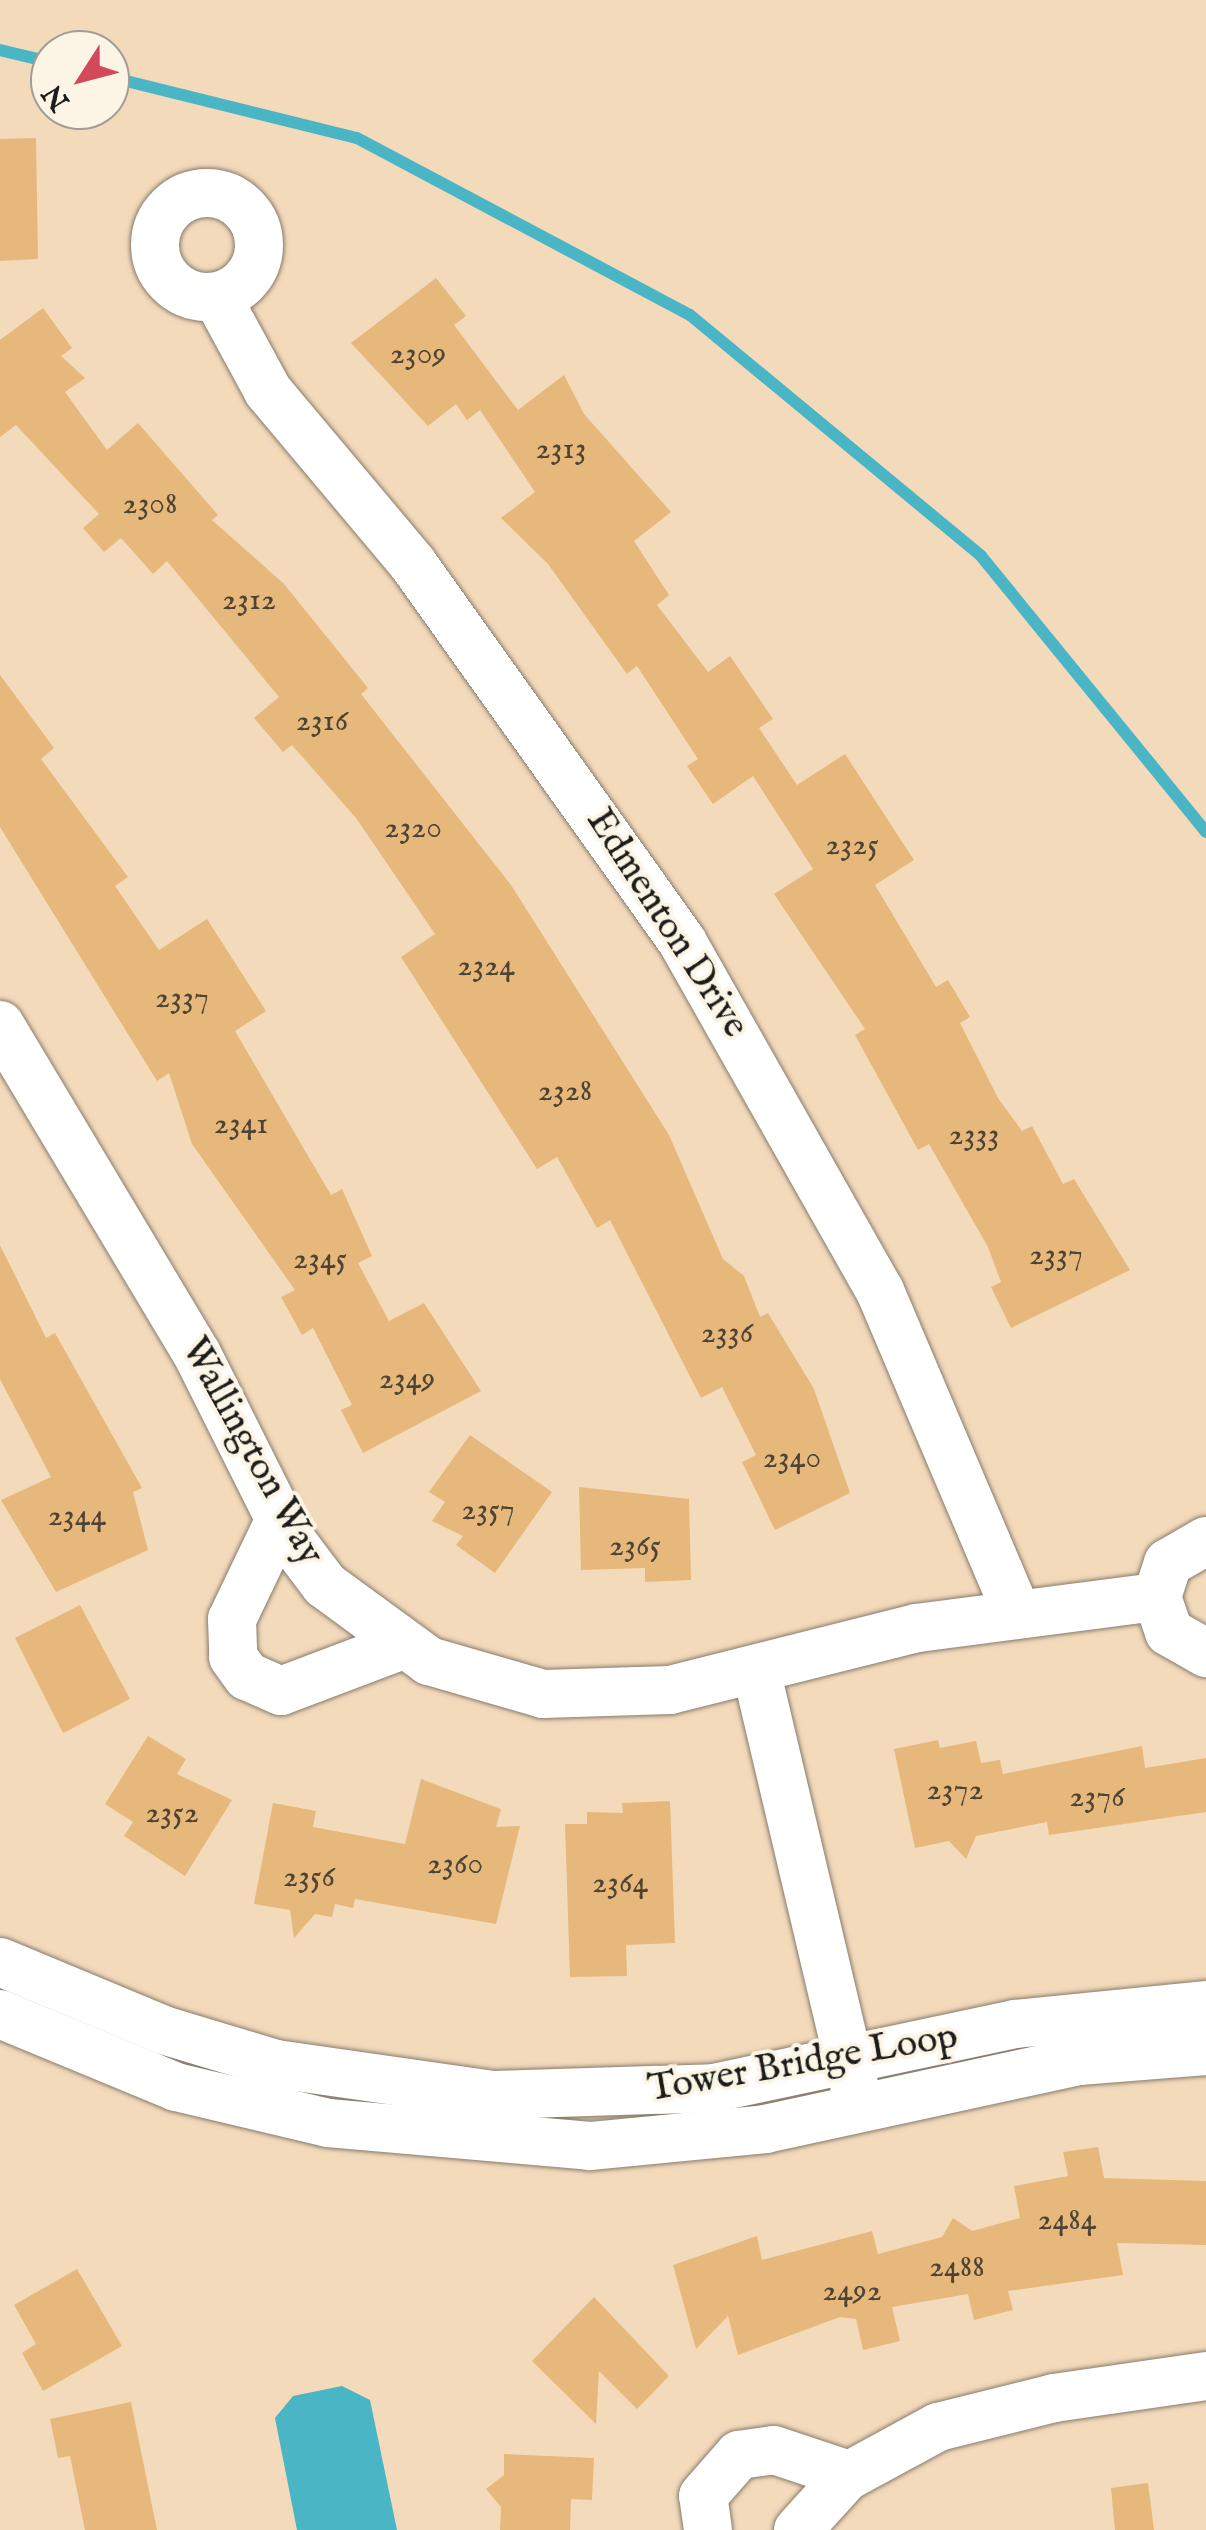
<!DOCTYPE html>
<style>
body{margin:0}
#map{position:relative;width:1206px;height:2530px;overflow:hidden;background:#f3dabb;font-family:"IM FELL English",serif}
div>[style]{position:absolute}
.water>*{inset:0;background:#49b5c5}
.stream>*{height:12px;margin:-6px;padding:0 6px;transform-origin:6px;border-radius:6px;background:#49b5c5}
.building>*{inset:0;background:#e7b87b}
.roads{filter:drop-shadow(0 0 2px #887b6c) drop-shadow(0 0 2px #887b6c)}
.minor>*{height:48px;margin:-24px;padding:0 24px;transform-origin:24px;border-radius:24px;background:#fff}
.minor>.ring{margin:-24px;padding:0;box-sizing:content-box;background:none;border:48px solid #fff;border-radius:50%}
span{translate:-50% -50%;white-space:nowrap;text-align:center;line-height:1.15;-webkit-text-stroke:8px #fcf5e5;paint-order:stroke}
.number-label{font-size:32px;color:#4f4334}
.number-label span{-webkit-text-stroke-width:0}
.street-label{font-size:38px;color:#1c1c1c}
.north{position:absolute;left:30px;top:30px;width:100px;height:100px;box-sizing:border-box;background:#fcf5e5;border:2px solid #a29e95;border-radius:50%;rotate:234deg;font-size:28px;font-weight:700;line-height:40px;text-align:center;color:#1c1c1c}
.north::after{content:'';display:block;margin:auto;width:35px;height:45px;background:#d1495b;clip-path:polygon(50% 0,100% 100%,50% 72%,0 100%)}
</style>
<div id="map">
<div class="water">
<i style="clip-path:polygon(342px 2386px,370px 2400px,397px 2530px,297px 2530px,275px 2418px,293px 2396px)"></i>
</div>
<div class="stream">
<i style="left:0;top:50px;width:51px;rotate:13.5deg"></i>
<i style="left:110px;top:77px;width:254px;rotate:13.9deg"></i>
<i style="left:357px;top:138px;width:377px;rotate:28deg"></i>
<i style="left:690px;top:315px;width:378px;rotate:39.6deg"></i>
<i style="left:981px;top:556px;width:356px;rotate:50.8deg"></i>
</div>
<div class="building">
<i style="clip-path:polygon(36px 138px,38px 259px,0 261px,0 139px)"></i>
<i style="clip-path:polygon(436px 278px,466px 316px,454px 325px,518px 410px,564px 375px,584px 414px,671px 512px,634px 541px,669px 595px,657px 605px,708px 672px,730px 656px,773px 719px,759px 728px,797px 785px,845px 754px,914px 860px,875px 885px,936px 987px,948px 980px,970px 1017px,960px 1023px,998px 1098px,1022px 1131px,1032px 1126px,1063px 1184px,1074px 1179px,1130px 1270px,1011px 1328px,991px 1287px,1001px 1282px,988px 1247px,929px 1144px,918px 1150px,855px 1035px,865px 1029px,774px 894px,813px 869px,753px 776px,713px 804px,687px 766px,698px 759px,637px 666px,627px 674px,548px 564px,501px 518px,535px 492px,480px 410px,467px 420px,456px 404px,428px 426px,351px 343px)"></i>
<i style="clip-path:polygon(43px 308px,72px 348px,61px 356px,85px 378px,65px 392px,107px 450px,138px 423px,218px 515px,212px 520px,284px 584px,368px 688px,361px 694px,511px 885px,669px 1135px,723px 1259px,744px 1276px,760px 1317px,768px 1313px,814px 1389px,850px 1493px,775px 1530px,742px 1462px,756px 1455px,722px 1387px,701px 1398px,610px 1220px,597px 1228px,557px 1157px,537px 1169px,401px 957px,435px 934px,356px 818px,292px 745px,283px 752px,254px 718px,279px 697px,167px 561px,153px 574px,121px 538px,104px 552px,83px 528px,99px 514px,16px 425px,0 437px,0 340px)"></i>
<i style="clip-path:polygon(0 675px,54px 748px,41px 759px,128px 877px,115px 886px,159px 950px,207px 919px,266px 1011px,235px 1031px,331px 1195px,342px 1189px,372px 1256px,358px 1263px,389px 1321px,424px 1303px,481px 1391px,363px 1453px,341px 1410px,352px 1405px,313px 1328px,302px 1335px,281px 1297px,295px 1290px,192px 1144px,169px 1073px,157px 1081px,0 827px)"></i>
<i style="clip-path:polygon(0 1245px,46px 1338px,55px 1333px,142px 1488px,133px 1492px,148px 1550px,56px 1592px,1px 1500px,51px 1477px,0 1379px)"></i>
<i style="clip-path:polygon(470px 1435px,552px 1492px,495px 1573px,456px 1545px,463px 1536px,432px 1521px,445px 1502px,429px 1492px)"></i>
<i style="clip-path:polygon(579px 1487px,689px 1499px,691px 1580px,645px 1582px,645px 1568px,581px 1570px)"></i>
<i style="clip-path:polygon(80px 1605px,130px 1699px,63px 1733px,15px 1638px)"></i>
<i style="clip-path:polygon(148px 1736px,186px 1759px,177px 1774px,232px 1800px,185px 1876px,124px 1836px,133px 1822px,105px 1804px)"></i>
<i style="clip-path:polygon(938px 1740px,940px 1748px,976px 1741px,981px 1763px,1000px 1760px,1003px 1774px,1142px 1746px,1145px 1768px,1206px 1758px,1206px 1812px,1049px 1835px,1047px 1822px,976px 1836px,966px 1859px,949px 1841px,915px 1848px,894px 1749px)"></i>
<i style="clip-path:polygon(421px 1779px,501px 1809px,496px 1827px,520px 1826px,496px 1924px,355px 1899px,353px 1908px,335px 1904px,332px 1917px,315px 1914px,294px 1938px,290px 1910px,254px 1904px,273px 1803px,316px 1811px,313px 1827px,405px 1844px)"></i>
<i style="clip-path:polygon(670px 1801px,675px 1943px,626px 1945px,627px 1976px,570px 1977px,565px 1824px,587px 1824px,587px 1812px,623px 1813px,622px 1803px)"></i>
<i style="clip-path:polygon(1098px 2147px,1104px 2178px,1206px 2181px,1206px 2245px,1117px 2243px,1123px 2275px,1008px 2291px,1013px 2310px,974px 2320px,968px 2294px,892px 2307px,900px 2341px,863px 2350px,856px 2319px,840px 2317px,738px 2355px,728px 2316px,696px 2349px,673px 2265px,757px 2236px,762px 2260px,872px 2231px,878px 2254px,942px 2237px,953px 2218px,972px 2231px,1020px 2218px,1014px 2186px,1068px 2176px,1063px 2152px)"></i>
<i style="clip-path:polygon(77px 2269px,122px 2346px,43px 2391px,22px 2353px,36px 2344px,14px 2305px)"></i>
<i style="clip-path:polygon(594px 2297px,669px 2376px,637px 2409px,599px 2371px,596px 2424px,532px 2361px)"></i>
<i style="clip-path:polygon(131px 2402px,157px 2530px,85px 2530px,70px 2456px,58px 2458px,50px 2419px)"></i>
<i style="clip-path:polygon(504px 2454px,594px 2458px,592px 2500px,571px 2499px,570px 2530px,500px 2530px,501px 2507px,486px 2489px,504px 2475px)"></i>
<i style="clip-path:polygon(1148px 2483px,1154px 2530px,1115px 2530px,1111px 2488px)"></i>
</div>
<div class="roads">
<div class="minor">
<i class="ring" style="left:155px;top:193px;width:56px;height:56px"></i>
<i style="left:217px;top:297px;width:107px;rotate:61.5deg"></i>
<i style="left:268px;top:391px;width:226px;rotate:50deg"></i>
<i style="left:413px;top:564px;width:465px;rotate:54.5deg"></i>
<i style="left:683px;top:943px;width:400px;rotate:60.5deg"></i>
<i style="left:880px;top:1291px;width:348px;rotate:67deg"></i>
<i style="left:0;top:1025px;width:383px;rotate:59.1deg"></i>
<i style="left:197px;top:1354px;width:203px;rotate:63.4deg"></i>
<i style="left:288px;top:1536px;width:61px;rotate:52.9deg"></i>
<i style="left:325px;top:1585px;width:129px;rotate:36.2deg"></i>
<i style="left:429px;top:1661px;width:119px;rotate:16.1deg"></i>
<i style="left:543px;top:1694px;width:127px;rotate:-1.8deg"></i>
<i style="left:670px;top:1690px;width:255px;rotate:-14.1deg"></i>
<i style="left:917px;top:1628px;width:242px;rotate:-7.4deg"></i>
<i style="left:280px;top:1519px;width:111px;rotate:115.6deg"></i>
<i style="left:232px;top:1619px;width:38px;rotate:88deg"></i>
<i style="left:233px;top:1657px;width:24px;rotate:54deg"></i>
<i style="left:247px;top:1676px;width:37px;rotate:24deg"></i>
<i style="left:281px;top:1691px;width:130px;rotate:-20.7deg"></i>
<i style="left:1206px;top:1541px;width:44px;rotate:149.9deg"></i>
<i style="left:1168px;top:1563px;width:36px;rotate:108deg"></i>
<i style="left:1157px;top:1597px;width:37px;rotate:71deg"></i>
<i style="left:1169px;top:1632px;width:43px;rotate:29.6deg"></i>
<i style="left:757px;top:1674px;width:426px;rotate:76.7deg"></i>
<i style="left:0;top:1962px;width:177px;rotate:22.6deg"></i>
<i style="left:163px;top:2030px;width:118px;rotate:16.7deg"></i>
<i style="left:276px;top:2064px;width:221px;rotate:8.1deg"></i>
<i style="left:495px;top:2095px;width:219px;rotate:-1.8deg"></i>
<i style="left:714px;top:2088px;width:308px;rotate:-12deg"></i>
<i style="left:1015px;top:2024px;width:192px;rotate:-5.7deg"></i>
<i style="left:0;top:2014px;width:191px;rotate:22.5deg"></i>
<i style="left:176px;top:2087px;width:156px;rotate:13.3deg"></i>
<i style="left:328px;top:2123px;width:263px;rotate:5deg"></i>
<i style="left:590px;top:2146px;width:176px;rotate:-5.5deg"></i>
<i style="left:765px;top:2129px;width:321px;rotate:-12.2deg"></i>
<i style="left:1079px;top:2061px;width:127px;rotate:-4.5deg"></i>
<i style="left:708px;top:2530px;width:34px;rotate:-98deg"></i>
<i style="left:703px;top:2496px;width:55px;rotate:-48.7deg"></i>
<i style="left:739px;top:2455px;width:35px;rotate:-8deg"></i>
<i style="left:774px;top:2450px;width:79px;rotate:18.4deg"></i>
<i style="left:798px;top:2530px;width:72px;rotate:-47.8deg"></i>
<i style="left:846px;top:2477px;width:105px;rotate:-28.5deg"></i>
<i style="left:938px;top:2427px;width:120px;rotate:-14deg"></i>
<i style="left:1054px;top:2398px;width:154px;rotate:-8.2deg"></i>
</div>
</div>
<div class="number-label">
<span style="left:418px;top:355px">2309</span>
<span style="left:561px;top:450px">2313</span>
<span style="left:150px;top:505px">2308</span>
<span style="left:249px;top:601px">2312</span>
<span style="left:322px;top:722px">2316</span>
<span style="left:413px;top:829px">2320</span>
<span style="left:852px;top:846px">2325</span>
<span style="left:486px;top:967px">2324</span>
<span style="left:182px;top:999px">2337</span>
<span style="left:565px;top:1092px">2328</span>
<span style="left:241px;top:1125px">2341</span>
<span style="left:974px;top:1136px">2333</span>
<span style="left:1056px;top:1256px">2337</span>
<span style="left:320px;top:1260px">2345</span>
<span style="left:727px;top:1334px">2336</span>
<span style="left:407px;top:1380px">2349</span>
<span style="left:792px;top:1459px">2340</span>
<span style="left:488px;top:1511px">2357</span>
<span style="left:77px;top:1517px">2344</span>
<span style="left:635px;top:1547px">2365</span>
<span style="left:955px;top:1791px">2372</span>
<span style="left:1097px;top:1798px">2376</span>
<span style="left:172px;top:1814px">2352</span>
<span style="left:455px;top:1865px">2360</span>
<span style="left:309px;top:1878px">2356</span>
<span style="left:620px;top:1884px">2364</span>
<span style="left:1067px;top:2221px">2484</span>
<span style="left:957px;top:2268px">2488</span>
<span style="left:852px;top:2292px">2492</span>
</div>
<div class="street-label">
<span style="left:666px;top:924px;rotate:57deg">Edmenton Drive</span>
<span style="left:251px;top:1452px;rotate:61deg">Wallington Way</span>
<span style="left:803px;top:2064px;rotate:-10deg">Tower Bridge Loop</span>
</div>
<div class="north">N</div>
</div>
